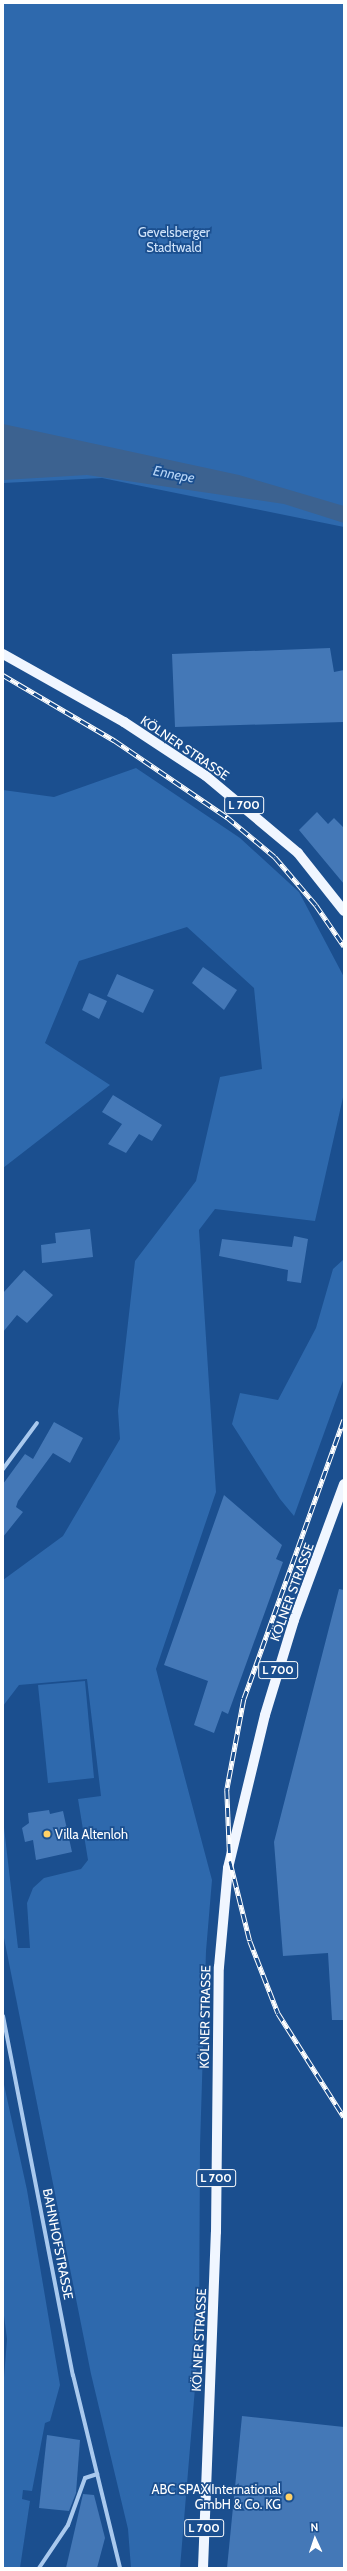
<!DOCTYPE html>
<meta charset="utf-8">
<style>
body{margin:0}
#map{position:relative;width:347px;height:2571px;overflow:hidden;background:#1b4f8f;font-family:Cabin,sans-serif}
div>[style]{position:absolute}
.green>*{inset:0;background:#2e69ad}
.water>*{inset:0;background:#3c6290}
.building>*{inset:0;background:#4478b7}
.minor>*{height:4px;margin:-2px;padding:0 2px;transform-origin:2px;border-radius:2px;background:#a9c9ee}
.primary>*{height:10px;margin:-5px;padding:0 5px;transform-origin:5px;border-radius:5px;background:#f0f6ff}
.rail>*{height:4.5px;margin-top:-2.25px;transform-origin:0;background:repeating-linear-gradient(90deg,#1b4f8f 0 9px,#fff 0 18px);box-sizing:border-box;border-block:1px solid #fff}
.dots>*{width:11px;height:11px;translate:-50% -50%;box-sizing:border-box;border:2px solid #1b4f8f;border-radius:50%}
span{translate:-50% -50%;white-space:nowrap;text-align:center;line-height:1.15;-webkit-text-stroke:3.5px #1b4f8f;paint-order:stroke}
.shield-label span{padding:1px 3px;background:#1b4f8f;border:1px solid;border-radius:3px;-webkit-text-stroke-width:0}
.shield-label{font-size:12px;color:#fff;font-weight:700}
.park-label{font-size:13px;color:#cfe3fa}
.street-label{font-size:13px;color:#fff}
.poi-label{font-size:13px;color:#fff}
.left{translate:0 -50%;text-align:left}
.right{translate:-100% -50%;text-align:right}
.water-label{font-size:14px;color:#b5d3f5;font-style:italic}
.frame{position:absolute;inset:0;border:4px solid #fff;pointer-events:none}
.north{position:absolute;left:295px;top:2519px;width:40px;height:40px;-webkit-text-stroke:3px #1b4f8f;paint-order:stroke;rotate:357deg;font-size:11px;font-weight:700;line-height:16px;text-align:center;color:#fff}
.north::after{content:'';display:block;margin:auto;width:14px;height:18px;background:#fff;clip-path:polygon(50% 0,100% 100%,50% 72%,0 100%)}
</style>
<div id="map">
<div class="green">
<i style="clip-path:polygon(3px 3px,344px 3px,344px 527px,102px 478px,3px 483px)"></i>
<i style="clip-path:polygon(136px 768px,240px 838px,299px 892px,344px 977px,344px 1093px,315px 1221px,215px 1209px,199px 1230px,216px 1492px,156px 1669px,212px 1880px,206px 1951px,200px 2147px,199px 2340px,180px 2568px,131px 2568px,128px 2529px,91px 2374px,3px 1933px,3px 1819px,18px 1948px,30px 1948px,27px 1903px,33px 1888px,44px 1878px,81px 1869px,88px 1860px,78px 1799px,101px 1796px,87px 1679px,19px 1685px,3px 1706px,3px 1580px,63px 1536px,120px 1439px,118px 1411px,135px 1261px,196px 1181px,220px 1077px,262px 1069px,254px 988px,187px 927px,79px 961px,45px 1043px,110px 1085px,3px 1168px,3px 790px,54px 797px)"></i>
<i style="clip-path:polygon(344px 1259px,344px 1378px,294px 1516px,280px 1499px,232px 1424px,240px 1393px,278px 1400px,316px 1328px,333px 1269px)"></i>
<i style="clip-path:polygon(85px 1681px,94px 1778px,48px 1783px,38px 1685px)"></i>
<i style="clip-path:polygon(3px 2080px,27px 2190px,60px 2385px,50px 2421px,45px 2423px,32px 2491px,23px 2490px,22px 2499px,30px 2501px,20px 2568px,3px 2568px,3px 2390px,7px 2339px,3px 2308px)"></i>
</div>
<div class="water">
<i style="clip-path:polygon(3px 424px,239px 475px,344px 506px,344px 523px,284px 504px,87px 475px,3px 480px)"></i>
</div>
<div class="building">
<i style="clip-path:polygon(330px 648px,334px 672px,344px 670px,344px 722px,175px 727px,172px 654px)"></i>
<i style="clip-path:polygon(317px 812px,328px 824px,334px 818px,344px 828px,344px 884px,299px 830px)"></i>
<i style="clip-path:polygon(203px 967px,237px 990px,224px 1010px,192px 983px)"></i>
<i style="clip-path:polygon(117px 974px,154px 990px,143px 1013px,107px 996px)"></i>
<i style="clip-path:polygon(89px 993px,107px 1001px,99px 1019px,82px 1010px)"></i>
<i style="clip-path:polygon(113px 1095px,162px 1125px,152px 1141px,139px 1134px,126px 1153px,108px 1144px,122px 1124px,102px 1112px)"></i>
<i style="clip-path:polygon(90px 1229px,93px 1257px,42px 1263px,41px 1245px,56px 1243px,55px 1233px)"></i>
<i style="clip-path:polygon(294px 1236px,308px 1239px,301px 1283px,287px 1281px,288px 1270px,219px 1256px,222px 1239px,292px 1247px)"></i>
<i style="clip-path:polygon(24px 1270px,53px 1295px,27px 1323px,17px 1315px,3px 1332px,3px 1293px)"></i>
<i style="clip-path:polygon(54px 1422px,83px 1438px,70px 1463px,53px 1453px,18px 1501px,16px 1507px,23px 1512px,3px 1537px,3px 1484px,25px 1454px,33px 1459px)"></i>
<i style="clip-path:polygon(224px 1495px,282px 1545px,276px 1559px,283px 1562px,228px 1714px,222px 1711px,214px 1733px,194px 1725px,208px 1681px,164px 1665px)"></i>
<i style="clip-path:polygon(339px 1589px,344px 1590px,344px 2020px,332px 2020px,328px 1953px,283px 1956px,274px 1842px)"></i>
<i style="clip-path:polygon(49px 1810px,50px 1814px,63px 1811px,72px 1852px,36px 1860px,33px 1840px,25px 1842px,22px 1828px,29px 1823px,28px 1813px)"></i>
<i style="clip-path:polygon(242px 2416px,344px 2427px,344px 2568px,227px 2568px)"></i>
<i style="clip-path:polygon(47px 2435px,80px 2440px,76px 2493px,69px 2511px,39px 2508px)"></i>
<i style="clip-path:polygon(83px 2494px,94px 2495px,105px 2538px,97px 2568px,66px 2568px)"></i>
</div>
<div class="minor">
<i style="left:3px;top:1469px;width:57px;rotate:-53.5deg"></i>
<i style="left:3px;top:2016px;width:366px;rotate:79deg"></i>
<i style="left:73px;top:2375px;width:199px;rotate:76.3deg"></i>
<i style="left:39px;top:2568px;width:52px;rotate:-56deg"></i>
<i style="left:68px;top:2525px;width:50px;rotate:-70.1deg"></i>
<i style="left:85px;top:2478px;width:13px;rotate:-18deg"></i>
</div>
<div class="primary">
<i style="left:3px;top:654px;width:139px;rotate:29.3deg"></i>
<i style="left:124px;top:722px;width:98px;rotate:33.4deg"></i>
<i style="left:206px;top:776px;width:120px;rotate:39.9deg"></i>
<i style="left:298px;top:853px;width:74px;rotate:51.6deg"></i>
<i style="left:203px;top:2568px;width:336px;rotate:-87.8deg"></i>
<i style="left:216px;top:2232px;width:265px;rotate:-89.4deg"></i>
<i style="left:219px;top:1967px;width:99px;rotate:-84.8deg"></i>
<i style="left:228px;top:1868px;width:157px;rotate:-76.4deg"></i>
<i style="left:265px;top:1715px;width:99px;rotate:-73deg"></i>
<i style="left:294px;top:1620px;width:145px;rotate:-69.8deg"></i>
</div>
<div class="rail">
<i style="left:3px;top:675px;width:129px;rotate:30.4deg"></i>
<i style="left:114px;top:740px;width:137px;rotate:34.3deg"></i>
<i style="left:227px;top:817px;width:62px;rotate:39.8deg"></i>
<i style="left:275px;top:857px;width:63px;rotate:49.5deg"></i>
<i style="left:316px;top:905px;width:50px;rotate:55.7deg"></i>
<i style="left:344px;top:1420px;width:296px;rotate:109.7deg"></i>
<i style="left:244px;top:1699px;width:93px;rotate:100.6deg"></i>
<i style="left:227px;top:1790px;width:71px;rotate:87.6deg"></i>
<i style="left:230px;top:1861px;width:82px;rotate:76deg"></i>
<i style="left:250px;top:1941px;width:77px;rotate:68.7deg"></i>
<i style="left:278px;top:2013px;width:123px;rotate:57.6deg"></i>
</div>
<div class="dots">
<i style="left:47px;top:1834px;background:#ffd166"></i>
<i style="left:289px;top:2497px;background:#ffd166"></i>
</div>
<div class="shield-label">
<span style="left:244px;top:805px">L 700</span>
<span style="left:278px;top:1670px">L 700</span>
<span style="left:216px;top:2178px">L 700</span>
<span style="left:204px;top:2528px">L 700</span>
</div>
<div class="park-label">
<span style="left:174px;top:240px">Gevelsberger<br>Stadtwald</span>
</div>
<div class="street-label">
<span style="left:185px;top:748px;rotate:34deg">KÖLNER STRASSE</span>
<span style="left:292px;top:1592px;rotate:-70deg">KÖLNER STRASSE</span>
<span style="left:205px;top:2017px;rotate:-89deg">KÖLNER STRASSE</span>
<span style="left:58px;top:2244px;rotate:79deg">BAHNHOFSTRASSE</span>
<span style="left:199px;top:2340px;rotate:-87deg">KÖLNER STRASSE</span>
</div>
<div class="poi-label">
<span class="left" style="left:55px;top:1834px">Villa Altenloh</span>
<span class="right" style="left:281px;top:2497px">ABC SPAX International<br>GmbH &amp; Co. KG</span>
</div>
<div class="water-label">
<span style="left:174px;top:474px;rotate:11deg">Ennepe</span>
</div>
<div class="frame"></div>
<div class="north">N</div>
</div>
